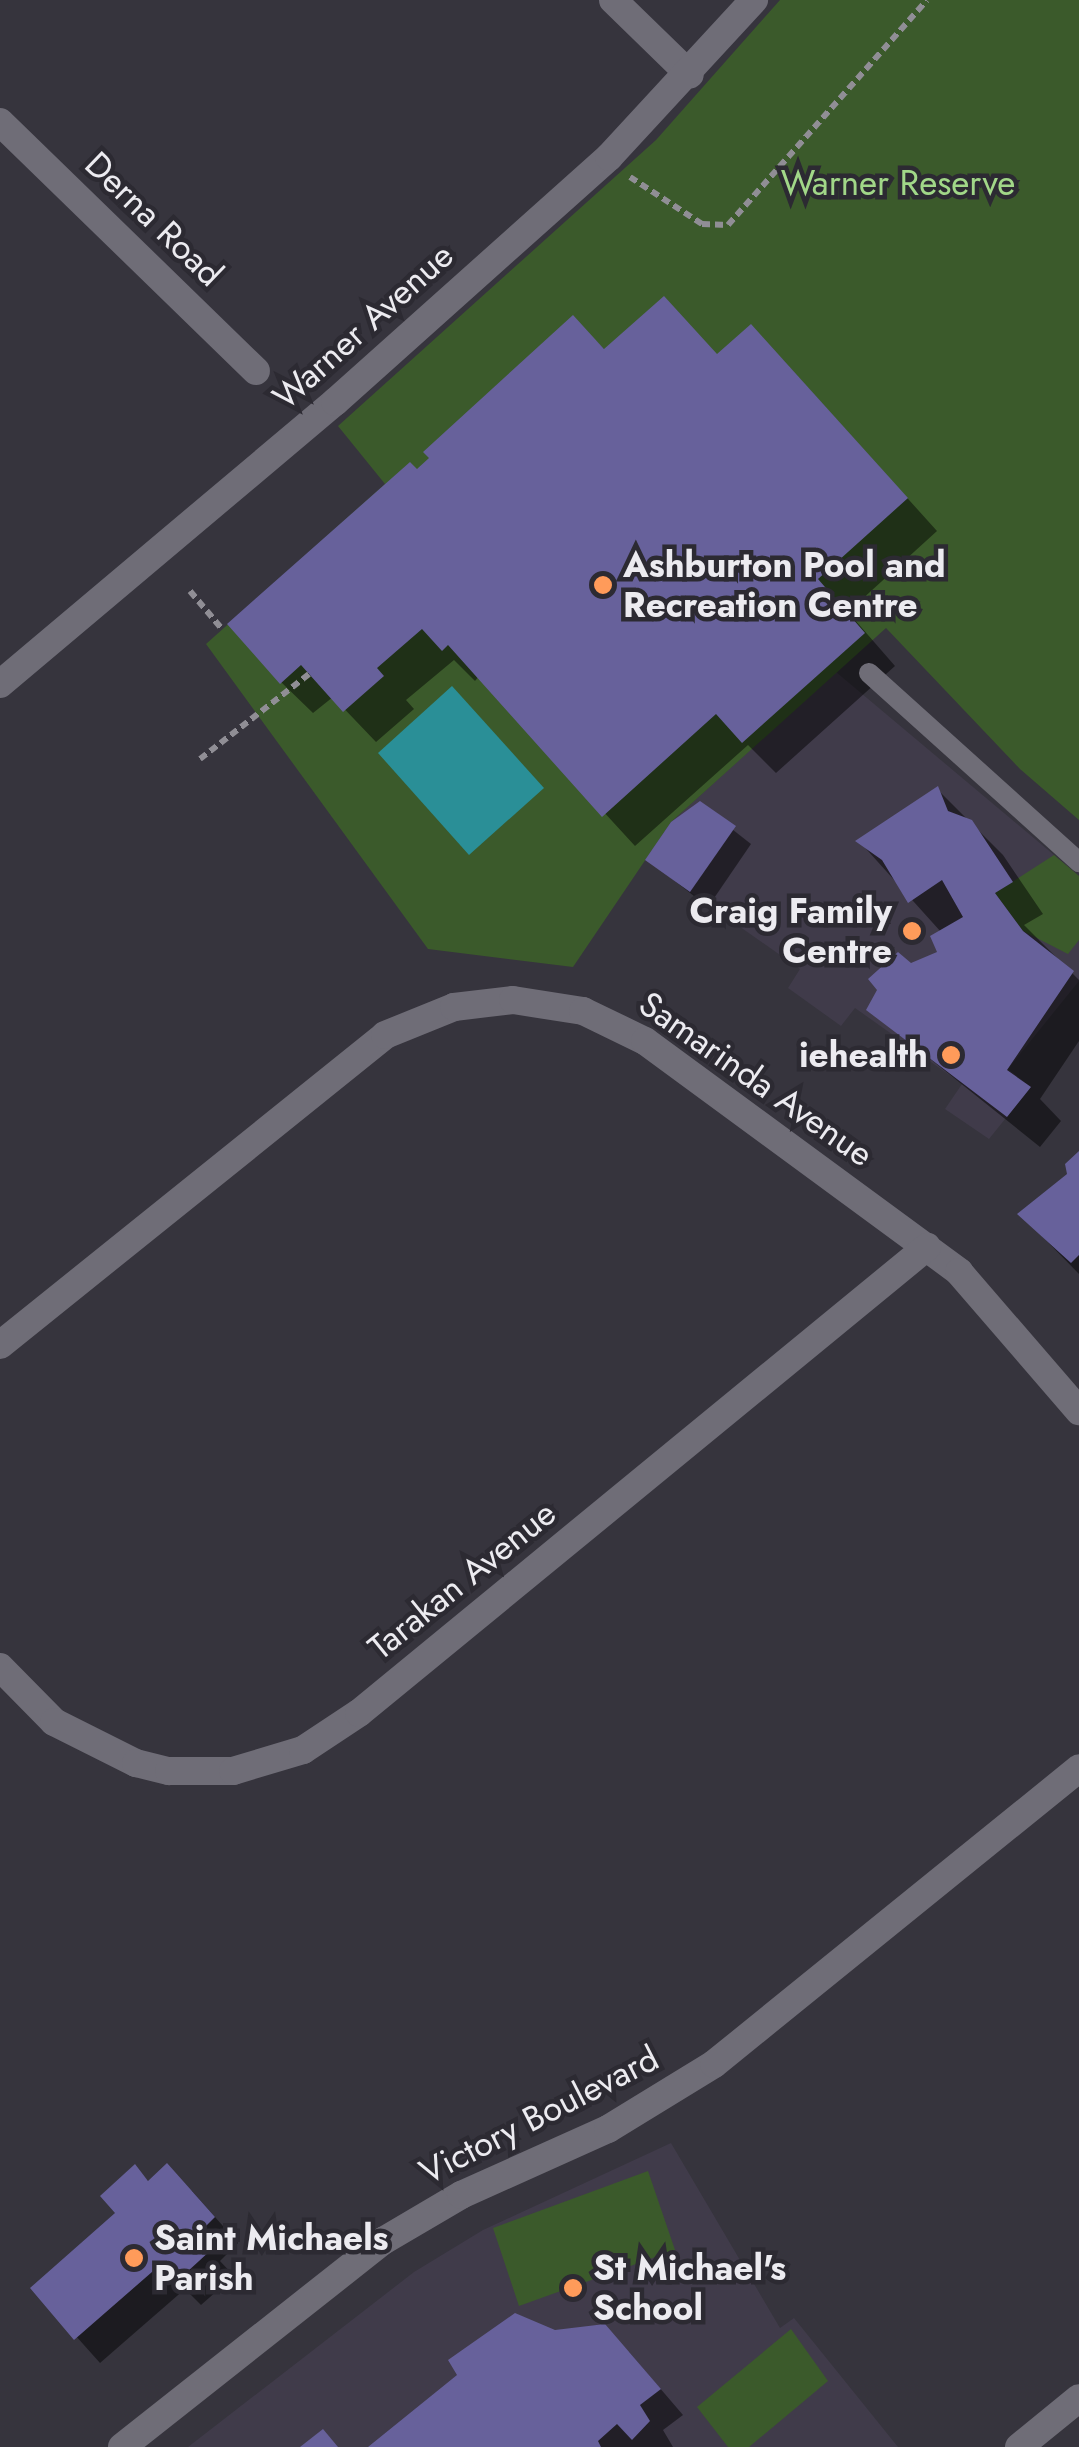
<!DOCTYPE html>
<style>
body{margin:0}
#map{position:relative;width:1079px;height:2447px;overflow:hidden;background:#36343d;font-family:Jost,sans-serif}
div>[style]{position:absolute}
.built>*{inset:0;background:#403b4a}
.green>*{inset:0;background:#3b5a2b}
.water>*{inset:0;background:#2a8f97}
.shadow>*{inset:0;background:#0007}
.building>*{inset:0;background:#67619b}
.path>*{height:6px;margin-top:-3px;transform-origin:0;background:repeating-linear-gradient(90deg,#908e95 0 8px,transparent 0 13px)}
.service>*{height:20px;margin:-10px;padding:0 10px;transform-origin:10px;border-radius:10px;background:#6f6d77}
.minor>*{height:28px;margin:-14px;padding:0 14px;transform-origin:14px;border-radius:14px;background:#6f6d77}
.tertiary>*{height:28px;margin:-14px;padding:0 14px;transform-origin:14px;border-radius:14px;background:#6f6d77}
.dots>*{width:28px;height:28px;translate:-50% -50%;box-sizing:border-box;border:5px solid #2c2a32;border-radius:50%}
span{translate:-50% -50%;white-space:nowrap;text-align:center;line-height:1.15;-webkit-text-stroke:9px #2c2a32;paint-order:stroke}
.park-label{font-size:35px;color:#a1d788}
.street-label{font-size:35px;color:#ecebf0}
.poi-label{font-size:35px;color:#ecebf0;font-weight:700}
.left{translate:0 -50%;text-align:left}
.right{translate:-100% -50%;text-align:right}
</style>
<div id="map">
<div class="built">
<i style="clip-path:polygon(836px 672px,1079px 876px,1079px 981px,1008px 1069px,1031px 1087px,989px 1139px,945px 1109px,962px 1084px,855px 1008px,841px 1026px,788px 988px,800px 969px,645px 860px,671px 822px)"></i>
<i style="clip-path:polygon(671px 2143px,780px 2328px,794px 2318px,898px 2447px,188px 2447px,414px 2272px,483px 2230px)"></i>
</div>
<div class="green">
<i style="clip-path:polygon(780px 0,1079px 0,1079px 820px,1020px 769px,886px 628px,671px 822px,573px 967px,428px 949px,206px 644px,385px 484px,338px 426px,656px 140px)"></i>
<i style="clip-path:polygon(1054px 855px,1079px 876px,1079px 940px,1068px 954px,1023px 931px,995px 893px)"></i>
<i style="clip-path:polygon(648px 2171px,675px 2250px,519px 2306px,493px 2228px)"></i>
<i style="clip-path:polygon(791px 2329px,828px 2381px,749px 2447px,728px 2447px,697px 2407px)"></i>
</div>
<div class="water">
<i style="clip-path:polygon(452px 686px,544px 788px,469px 855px,378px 753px)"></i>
</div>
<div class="shadow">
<i style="clip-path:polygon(664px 299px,718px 356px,782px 359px,937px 531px,848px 612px,895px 666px,776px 773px,748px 745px,635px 846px,479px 676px,475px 681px,454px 660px,406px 700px,414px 709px,376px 742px,333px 697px,313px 713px,281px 682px,418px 472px,573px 318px,606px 351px)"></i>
<i style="clip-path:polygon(938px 790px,1003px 855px,1043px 914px,1024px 925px,1079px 980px,1079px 1041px,1040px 1099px,1061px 1121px,1040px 1147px,869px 1010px,879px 989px,940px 953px,941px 932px,859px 841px)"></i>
<i style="clip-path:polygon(700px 804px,751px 844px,708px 907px,648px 860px)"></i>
<i style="clip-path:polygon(1079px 1154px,1079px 1274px,1037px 1231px)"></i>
<i style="clip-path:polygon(135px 2167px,150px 2183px,192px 2191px,238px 2243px,220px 2261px,234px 2276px,201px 2305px,185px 2289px,100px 2363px,33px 2288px,118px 2213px)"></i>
<i style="clip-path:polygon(555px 2332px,629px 2352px,683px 2415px,663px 2430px,673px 2447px,372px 2447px)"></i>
</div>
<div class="building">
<i style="clip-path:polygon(664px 296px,717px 354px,751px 324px,908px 498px,818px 579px,865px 633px,742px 743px,716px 714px,602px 817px,448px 645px,442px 651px,422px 629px,377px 668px,384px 676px,343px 712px,301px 665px,280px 684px,227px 624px,410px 462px,417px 469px,429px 458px,423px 452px,573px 315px,604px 349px)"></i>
<i style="clip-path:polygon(938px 786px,948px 811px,972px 820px,1013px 882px,995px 893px,1023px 931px,1074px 971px,1007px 1070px,1031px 1087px,1007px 1117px,866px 1010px,877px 990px,868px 979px,898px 952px,911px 963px,937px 952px,930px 936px,963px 917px,942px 880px,908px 903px,882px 860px,855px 841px)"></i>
<i style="clip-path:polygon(700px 801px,736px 826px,690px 892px,645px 860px,671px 822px)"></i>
<i style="clip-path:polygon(1079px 1151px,1079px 1255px,1071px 1263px,1017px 1214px,1067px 1174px,1065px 1164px)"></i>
<i style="clip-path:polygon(167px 2163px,215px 2217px,197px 2235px,211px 2250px,175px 2283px,160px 2265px,74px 2340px,30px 2288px,115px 2213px,100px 2196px,135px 2164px,148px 2181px)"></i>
<i style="clip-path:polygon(515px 2313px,555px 2330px,605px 2324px,661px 2389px,640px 2405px,650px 2421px,632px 2440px,617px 2424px,598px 2441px,601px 2447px,368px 2447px,457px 2375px,448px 2360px)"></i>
<i style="clip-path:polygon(323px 2429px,338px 2447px,300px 2447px)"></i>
</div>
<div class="path">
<i style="left:630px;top:177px;width:86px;rotate:33.1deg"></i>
<i style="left:702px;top:224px;width:26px;rotate:2deg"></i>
<i style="left:728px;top:225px;width:300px;rotate:-48.5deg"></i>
<i style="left:190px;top:591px;width:50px;rotate:49.9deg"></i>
<i style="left:200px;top:759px;width:138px;rotate:-37.9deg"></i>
</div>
<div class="service">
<i style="left:869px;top:673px;width:283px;rotate:42deg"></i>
</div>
<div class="minor">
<i style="left:613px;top:0;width:107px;rotate:44.2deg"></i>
<i style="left:0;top:122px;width:357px;rotate:44.2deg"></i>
<i style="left:0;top:1345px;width:494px;rotate:-38.8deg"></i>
<i style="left:385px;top:1035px;width:74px;rotate:-22.1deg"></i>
<i style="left:454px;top:1007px;width:59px;rotate:-6.8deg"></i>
<i style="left:513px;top:1000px;width:71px;rotate:8.9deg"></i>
<i style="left:583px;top:1011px;width:69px;rotate:25.8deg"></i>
<i style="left:645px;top:1041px;width:390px;rotate:36.3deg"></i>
<i style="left:959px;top:1272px;width:184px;rotate:49.2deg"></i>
<i style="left:0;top:1667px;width:77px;rotate:45.5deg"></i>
<i style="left:54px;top:1722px;width:92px;rotate:26.6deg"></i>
<i style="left:136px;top:1763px;width:34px;rotate:14deg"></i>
<i style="left:169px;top:1771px;width:64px"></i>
<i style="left:233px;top:1771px;width:73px;rotate:-16.7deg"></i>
<i style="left:303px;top:1750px;width:67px;rotate:-33.5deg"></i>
<i style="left:359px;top:1713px;width:735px;rotate:-39.37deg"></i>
<i style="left:122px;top:2447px;width:333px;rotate:-38.3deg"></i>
<i style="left:383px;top:2241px;width:91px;rotate:-30.5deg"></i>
<i style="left:461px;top:2195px;width:161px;rotate:-24.2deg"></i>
<i style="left:608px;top:2129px;width:124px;rotate:-31.5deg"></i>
<i style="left:714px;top:2064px;width:470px;rotate:-39deg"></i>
<i style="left:1019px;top:2447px;width:77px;rotate:-39.2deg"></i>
</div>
<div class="tertiary">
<i style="left:0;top:684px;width:438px;rotate:-40.1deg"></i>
<i style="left:335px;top:402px;width:368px;rotate:-41.8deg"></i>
<i style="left:609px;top:157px;width:214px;rotate:-47.3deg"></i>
</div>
<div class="dots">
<i style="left:603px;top:585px;background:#ff9b5a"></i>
<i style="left:912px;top:931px;background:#ff9b5a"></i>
<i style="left:951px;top:1055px;background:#ff9b5a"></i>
<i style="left:134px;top:2258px;background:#ff9b5a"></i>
<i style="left:573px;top:2288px;background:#ff9b5a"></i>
</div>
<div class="park-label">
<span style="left:898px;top:183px">Warner Reserve</span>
</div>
<div class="street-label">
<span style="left:154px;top:219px;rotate:44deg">Derna Road</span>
<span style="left:363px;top:326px;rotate:-42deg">Warner Avenue</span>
<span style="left:756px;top:1079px;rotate:35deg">Samarinda Avenue</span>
<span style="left:462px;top:1580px;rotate:-39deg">Tarakan Avenue</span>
<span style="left:539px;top:2115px;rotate:-27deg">Victory Boulevard</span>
</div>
<div class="poi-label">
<span class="left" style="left:623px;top:585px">Ashburton Pool and<br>Recreation Centre</span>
<span class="right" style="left:892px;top:931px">Craig Family<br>Centre</span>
<span class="right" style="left:928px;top:1055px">iehealth</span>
<span class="left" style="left:154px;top:2258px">Saint Michaels<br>Parish</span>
<span class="left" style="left:593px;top:2288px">St Michael's<br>School</span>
</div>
</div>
